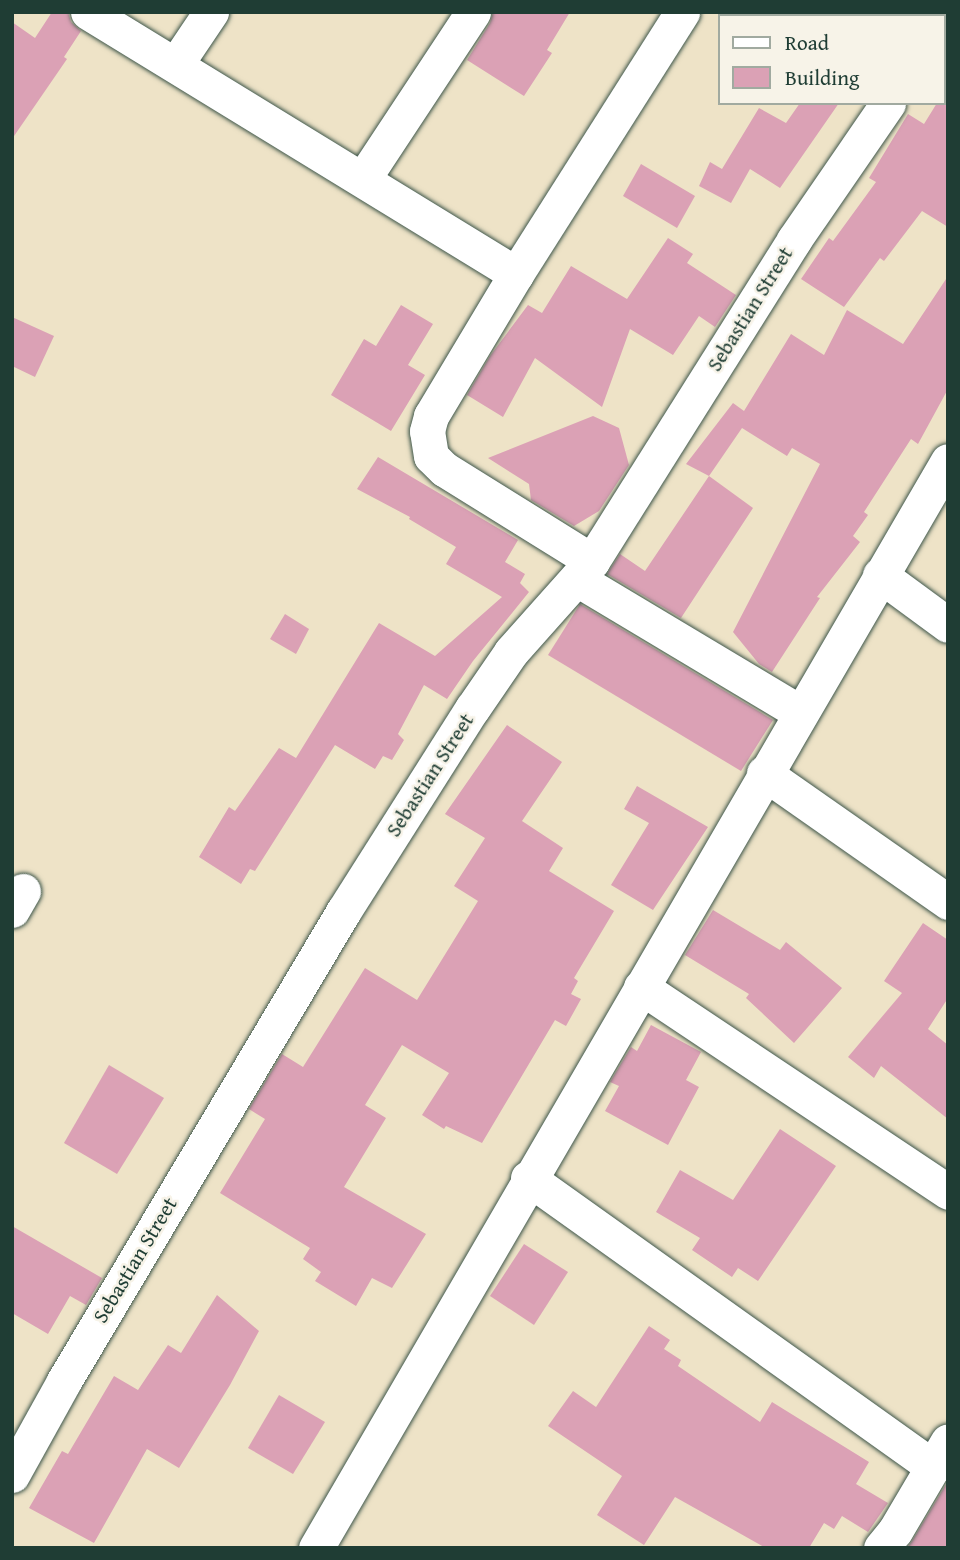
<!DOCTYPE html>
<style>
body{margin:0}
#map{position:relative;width:960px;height:1560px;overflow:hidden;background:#eee3c7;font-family:"Gentium Book Plus",serif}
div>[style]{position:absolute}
.building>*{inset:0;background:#dba1b5}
.roads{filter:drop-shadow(0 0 2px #3e564a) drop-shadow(0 0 2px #3e564a)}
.minor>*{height:35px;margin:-17.5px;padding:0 17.5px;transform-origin:17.5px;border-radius:17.5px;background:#fff}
span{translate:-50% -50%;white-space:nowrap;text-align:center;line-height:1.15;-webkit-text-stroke:5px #f7f3e8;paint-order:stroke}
.street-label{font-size:21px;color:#1f3d34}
.frame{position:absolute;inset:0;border:14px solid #1f3d34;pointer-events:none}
.legend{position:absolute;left:718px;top:14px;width:228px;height:91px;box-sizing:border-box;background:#f7f3e8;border:2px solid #a1aaa0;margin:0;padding:9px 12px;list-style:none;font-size:21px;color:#1f3d34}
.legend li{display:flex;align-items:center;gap:14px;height:35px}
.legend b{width:35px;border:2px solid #a1aaa0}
</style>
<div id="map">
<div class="building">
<i style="clip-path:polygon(52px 12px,68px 12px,71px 22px,81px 31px,64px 57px,67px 59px,12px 139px,12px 22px,35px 38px)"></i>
<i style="clip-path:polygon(493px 12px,570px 12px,547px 50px,552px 53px,524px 96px,467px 60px,490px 23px)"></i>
<i style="clip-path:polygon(948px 85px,948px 227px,922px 211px,884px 261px,880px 258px,844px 307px,801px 279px,829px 238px,833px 241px,876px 182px,869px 178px,908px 114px,924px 124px,937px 103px,944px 103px)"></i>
<i style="clip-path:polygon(800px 103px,839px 103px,780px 188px,750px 169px,731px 203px,699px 186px,710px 162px,722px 169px,759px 108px,786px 123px)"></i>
<i style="clip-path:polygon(641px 164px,695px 196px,677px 228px,623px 196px)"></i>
<i style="clip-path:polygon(668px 238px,693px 254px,687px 263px,736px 295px,715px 327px,699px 316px,673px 355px,630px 329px,602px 407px,535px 358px,503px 417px,467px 395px,490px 356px,528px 305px,542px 313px,571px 266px,627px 299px)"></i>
<i style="clip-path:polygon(948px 276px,948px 389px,918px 444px,911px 439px,864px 512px,868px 515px,853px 536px,860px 542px,817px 597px,820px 598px,772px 672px,759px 664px,733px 632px,820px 464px,792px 448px,787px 456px,742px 428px,709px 476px,686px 464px,733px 403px,744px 411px,791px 334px,824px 355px,847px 310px,903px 344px)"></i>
<i style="clip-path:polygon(401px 305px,433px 324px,408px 365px,425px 375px,391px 431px,331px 395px,364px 339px,376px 346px)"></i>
<i style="clip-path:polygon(12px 317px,54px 336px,35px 377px,12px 366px)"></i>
<i style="clip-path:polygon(593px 416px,619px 428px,629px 465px,599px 511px,574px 526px,531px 500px,529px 484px,488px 458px)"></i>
<i style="clip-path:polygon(378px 457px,518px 540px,505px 562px,525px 574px,520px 583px,529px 592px,473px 661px,447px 699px,424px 685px,398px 734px,404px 740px,392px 760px,383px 756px,375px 769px,335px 745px,255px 871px,250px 869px,241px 884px,199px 857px,229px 807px,235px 811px,279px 748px,296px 758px,379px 623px,435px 656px,502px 597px,446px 564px,456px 547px,409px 519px,410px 517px,357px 489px)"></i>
<i style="clip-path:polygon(709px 476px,753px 508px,681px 618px,607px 574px,620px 554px,645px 571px)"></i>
<i style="clip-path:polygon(580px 604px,773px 720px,741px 771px,548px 655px)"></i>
<i style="clip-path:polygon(285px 614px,309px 629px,296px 654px,270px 639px)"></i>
<i style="clip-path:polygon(507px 725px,562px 762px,522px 821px,563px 848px,549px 871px,614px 911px,574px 978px,578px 981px,571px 994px,581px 999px,566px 1026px,555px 1020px,482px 1143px,446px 1126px,444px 1129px,422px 1115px,449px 1073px,402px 1045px,365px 1105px,386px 1118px,344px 1187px,426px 1234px,392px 1288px,372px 1278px,356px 1306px,315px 1281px,321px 1272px,303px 1259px,310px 1248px,220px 1193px,265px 1119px,249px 1109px,282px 1054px,303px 1067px,365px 968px,417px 1000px,478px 901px,454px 886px,485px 838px,445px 814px)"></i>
<i style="clip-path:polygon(637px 786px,708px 827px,653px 910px,611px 885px,649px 823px,624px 809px)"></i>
<i style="clip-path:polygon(713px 910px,780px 950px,786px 942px,842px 988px,794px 1043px,746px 998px,749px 994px,685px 955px)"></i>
<i style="clip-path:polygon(923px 923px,948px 940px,948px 998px,928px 1029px,948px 1045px,948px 1119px,881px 1066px,874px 1078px,848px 1057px,902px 993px,884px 981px)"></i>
<i style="clip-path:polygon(651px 1025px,701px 1052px,686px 1080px,699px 1087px,668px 1145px,605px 1111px,619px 1086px,610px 1082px,631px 1047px,637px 1051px)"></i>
<i style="clip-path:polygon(109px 1065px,164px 1098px,117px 1174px,64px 1143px)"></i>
<i style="clip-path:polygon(780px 1129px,836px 1166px,758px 1281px,738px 1268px,732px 1277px,692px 1250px,700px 1238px,656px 1212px,680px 1170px,733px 1200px)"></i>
<i style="clip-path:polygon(12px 1226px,102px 1278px,86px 1305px,70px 1296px,48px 1334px,12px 1313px)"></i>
<i style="clip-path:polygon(524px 1244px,568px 1272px,534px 1325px,490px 1296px)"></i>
<i style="clip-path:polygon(217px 1295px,259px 1331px,230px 1385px,179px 1468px,147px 1449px,94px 1543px,29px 1508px,62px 1451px,68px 1454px,114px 1376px,138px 1390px,168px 1345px,181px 1353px)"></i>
<i style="clip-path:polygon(649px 1326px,670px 1340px,664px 1349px,681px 1360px,678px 1366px,760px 1422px,772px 1402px,869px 1462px,856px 1484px,888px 1503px,868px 1532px,842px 1516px,834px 1529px,824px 1523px,809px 1548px,766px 1548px,675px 1497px,644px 1545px,597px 1515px,622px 1476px,548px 1426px,573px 1391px,596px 1407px)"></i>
<i style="clip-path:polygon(279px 1395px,325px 1422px,293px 1474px,248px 1448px)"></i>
<i style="clip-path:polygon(948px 1481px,948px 1548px,907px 1548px,912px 1541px)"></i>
</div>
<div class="roads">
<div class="minor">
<i style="left:88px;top:12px;width:502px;rotate:31.47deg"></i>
<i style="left:944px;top:21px;width:6px;rotate:-51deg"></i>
<i style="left:176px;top:64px;width:63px;rotate:-56.1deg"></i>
<i style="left:363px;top:179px;width:200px;rotate:-56.6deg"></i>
<i style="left:592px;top:561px;width:174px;rotate:-148.1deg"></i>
<i style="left:444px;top:469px;width:18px;rotate:-135deg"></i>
<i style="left:431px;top:456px;width:25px;rotate:-99deg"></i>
<i style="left:427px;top:431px;width:16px;rotate:-75deg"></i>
<i style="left:431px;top:416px;width:165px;rotate:-59.1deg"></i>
<i style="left:516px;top:274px;width:310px;rotate:-57.6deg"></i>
<i style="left:880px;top:575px;width:84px;rotate:36.3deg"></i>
<i style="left:577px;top:579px;width:259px;rotate:30.9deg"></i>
<i style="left:764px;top:773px;width:225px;rotate:35deg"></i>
<i style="left:12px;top:910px;width:22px;rotate:-60deg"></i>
<i style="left:641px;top:987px;width:369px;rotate:33.7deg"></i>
<i style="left:528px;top:1178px;width:498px;rotate:35.5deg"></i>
<i style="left:12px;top:1475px;width:107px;rotate:-61deg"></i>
<i style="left:64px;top:1381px;width:546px;rotate:-59.25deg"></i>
<i style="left:343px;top:912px;width:241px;rotate:-57.6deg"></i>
<i style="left:472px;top:709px;width:69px;rotate:-55.6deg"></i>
<i style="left:511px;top:652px;width:122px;rotate:-48.3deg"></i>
<i style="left:592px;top:561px;width:379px;rotate:-57.8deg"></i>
<i style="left:794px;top:240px;width:166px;rotate:-55.5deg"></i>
<i style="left:316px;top:1548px;width:1257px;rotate:-59.83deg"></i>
<i style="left:881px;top:1548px;width:22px;rotate:-51deg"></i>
<i style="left:895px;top:1531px;width:104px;rotate:-59.5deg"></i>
</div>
</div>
<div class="street-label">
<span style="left:750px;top:309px;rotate:-58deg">Sebastian Street</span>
<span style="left:430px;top:775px;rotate:-57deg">Sebastian Street</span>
<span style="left:135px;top:1260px;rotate:-59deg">Sebastian Street</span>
</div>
<div class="frame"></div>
<ul class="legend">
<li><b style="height:9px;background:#fff"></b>Road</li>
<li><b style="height:19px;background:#dba1b5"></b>Building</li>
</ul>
</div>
